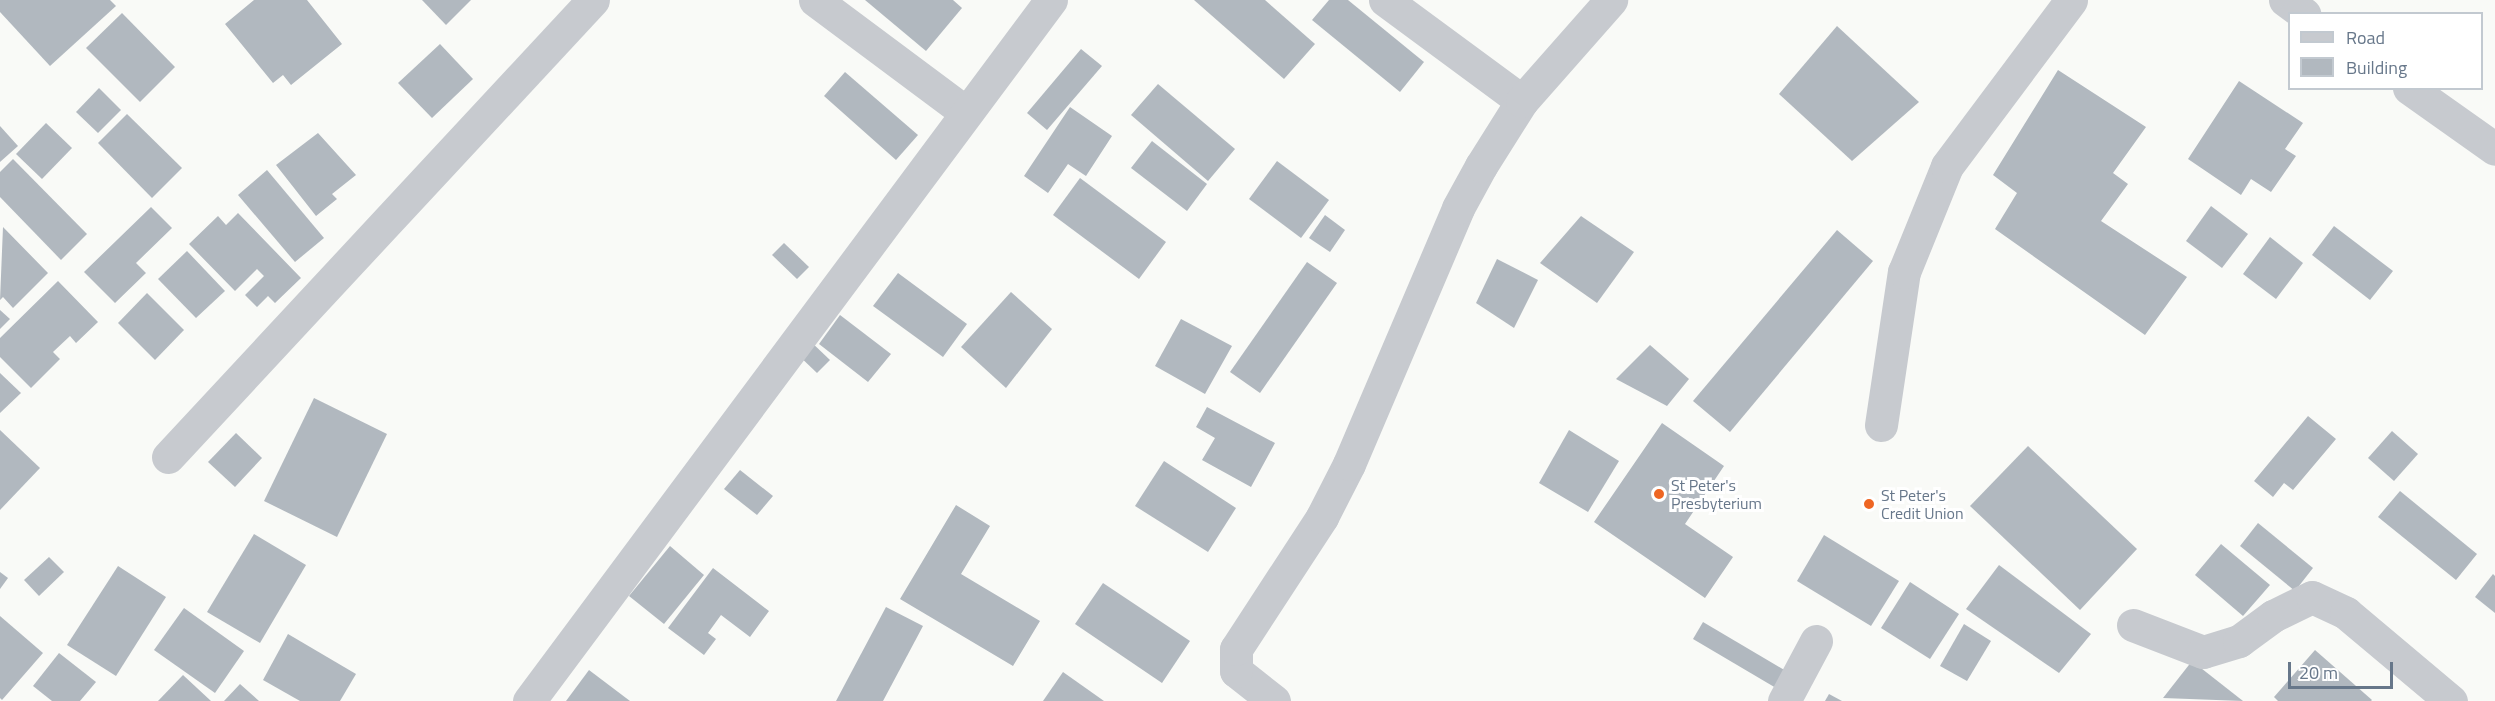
<!DOCTYPE html>
<style>
body{margin:0}
#map{position:relative;width:2495px;height:701px;overflow:hidden;background:#f9faf7;font-family:"Titillium Web",sans-serif}
div>[style]{position:absolute}
.building>*{inset:0;background:#b1b8bf}
.minor>*{height:33px;margin:-16.5px;padding:0 16.5px;transform-origin:16.5px;border-radius:16.5px;background:#c7cacf}
.dots>*{width:16px;height:16px;translate:-50% -50%;box-sizing:border-box;border:3px solid #fff;border-radius:50%}
span{translate:-50% -50%;white-space:nowrap;text-align:center;line-height:1.15;-webkit-text-stroke:6px #fff;paint-order:stroke}
.poi-label{font-size:16px;color:#67778a}
.left{translate:0 -50%;text-align:left}
.legend{position:absolute;left:2288px;top:12px;width:195px;height:78px;box-sizing:border-box;background:#fff;border:2px solid #c2c9d0;margin:0;padding:8px 10px;list-style:none;font-size:18px;color:#67778a}
.legend li{display:flex;align-items:center;gap:12px;height:30px}
.legend b{width:30px;border:2px solid #c2c9d0}
.scale{position:absolute;left:2288px;top:662px;width:105px;height:27px;box-sizing:border-box;border:3px solid #67778a;border-top:0;padding-left:8px;font-size:18px;line-height:21px;white-space:nowrap;color:#67778a;-webkit-text-stroke:4px #fff;paint-order:stroke}
</style>
<div id="map">
<div class="building">
<i style="clip-path:polygon(0 0,110px 0,116px 6px,50px 66px,0 12px)"></i>
<i style="clip-path:polygon(254px 0,307px 0,342px 44px,291px 85px,283px 75px,273px 83px,225px 24px)"></i>
<i style="clip-path:polygon(422px 0,471px 0,446px 25px)"></i>
<i style="clip-path:polygon(865px 0,953px 0,962px 8px,926px 51px)"></i>
<i style="clip-path:polygon(1194px 0,1265px 0,1315px 44px,1284px 79px)"></i>
<i style="clip-path:polygon(1329px 0,1348px 0,1424px 62px,1400px 92px,1312px 20px)"></i>
<i style="clip-path:polygon(122px 13px,175px 67px,140px 102px,86px 48px)"></i>
<i style="clip-path:polygon(1837px 26px,1919px 102px,1852px 161px,1779px 94px)"></i>
<i style="clip-path:polygon(440px 44px,473px 79px,432px 118px,398px 83px)"></i>
<i style="clip-path:polygon(1081px 49px,1102px 66px,1047px 130px,1027px 113px)"></i>
<i style="clip-path:polygon(2058px 70px,2146px 127px,2113px 173px,2128px 184px,2101px 221px,2187px 277px,2145px 335px,1995px 229px,2017px 193px,1993px 175px)"></i>
<i style="clip-path:polygon(845px 72px,918px 135px,896px 160px,824px 96px)"></i>
<i style="clip-path:polygon(2239px 81px,2303px 123px,2285px 149px,2296px 156px,2271px 192px,2251px 179px,2241px 195px,2188px 159px)"></i>
<i style="clip-path:polygon(1158px 84px,1235px 149px,1208px 181px,1131px 115px)"></i>
<i style="clip-path:polygon(99px 88px,121px 110px,98px 133px,76px 112px)"></i>
<i style="clip-path:polygon(1070px 107px,1112px 136px,1086px 176px,1068px 164px,1048px 193px,1024px 176px)"></i>
<i style="clip-path:polygon(127px 114px,182px 168px,152px 198px,98px 143px)"></i>
<i style="clip-path:polygon(46px 123px,72px 148px,42px 179px,16px 154px)"></i>
<i style="clip-path:polygon(0 126px,18px 146px,0 162px)"></i>
<i style="clip-path:polygon(318px 133px,356px 175px,332px 194px,337px 199px,316px 216px,276px 165px)"></i>
<i style="clip-path:polygon(1152px 141px,1207px 184px,1187px 211px,1131px 168px)"></i>
<i style="clip-path:polygon(13px 159px,87px 234px,61px 260px,0 197px,0 172px)"></i>
<i style="clip-path:polygon(1277px 161px,1329px 200px,1301px 238px,1249px 199px)"></i>
<i style="clip-path:polygon(267px 170px,324px 238px,295px 262px,238px 195px)"></i>
<i style="clip-path:polygon(1080px 178px,1166px 242px,1139px 279px,1053px 215px)"></i>
<i style="clip-path:polygon(2211px 206px,2248px 234px,2222px 268px,2186px 241px)"></i>
<i style="clip-path:polygon(151px 207px,172px 228px,136px 263px,146px 273px,115px 303px,84px 272px)"></i>
<i style="clip-path:polygon(238px 213px,301px 278px,275px 303px,268px 296px,257px 307px,245px 295px,264px 276px,257px 269px,235px 291px,189px 244px,218px 216px,226px 225px)"></i>
<i style="clip-path:polygon(1325px 215px,1345px 230px,1330px 252px,1309px 238px)"></i>
<i style="clip-path:polygon(1581px 216px,1634px 252px,1597px 303px,1540px 263px)"></i>
<i style="clip-path:polygon(2334px 226px,2393px 271px,2370px 300px,2312px 255px)"></i>
<i style="clip-path:polygon(3px 227px,48px 273px,13px 308px,3px 297px,0 300px)"></i>
<i style="clip-path:polygon(1837px 230px,1873px 261px,1730px 432px,1693px 401px)"></i>
<i style="clip-path:polygon(2270px 237px,2303px 263px,2276px 299px,2243px 274px)"></i>
<i style="clip-path:polygon(784px 243px,809px 267px,797px 279px,772px 255px)"></i>
<i style="clip-path:polygon(187px 251px,225px 291px,196px 318px,158px 279px)"></i>
<i style="clip-path:polygon(1497px 259px,1538px 280px,1514px 328px,1476px 303px)"></i>
<i style="clip-path:polygon(1307px 262px,1337px 283px,1260px 393px,1230px 372px)"></i>
<i style="clip-path:polygon(898px 273px,967px 324px,943px 357px,873px 306px)"></i>
<i style="clip-path:polygon(58px 281px,98px 322px,76px 343px,70px 336px,53px 352px,60px 359px,31px 388px,0 357px,0 338px)"></i>
<i style="clip-path:polygon(1011px 292px,1052px 329px,1006px 388px,961px 347px)"></i>
<i style="clip-path:polygon(147px 293px,184px 330px,155px 360px,118px 323px)"></i>
<i style="clip-path:polygon(0 310px,10px 319px,0 329px)"></i>
<i style="clip-path:polygon(840px 315px,891px 354px,868px 382px,819px 344px)"></i>
<i style="clip-path:polygon(1181px 319px,1232px 346px,1205px 394px,1155px 366px)"></i>
<i style="clip-path:polygon(808px 339px,830px 360px,817px 373px,795px 352px)"></i>
<i style="clip-path:polygon(1650px 345px,1689px 379px,1667px 406px,1616px 379px)"></i>
<i style="clip-path:polygon(0 373px,21px 393px,0 413px)"></i>
<i style="clip-path:polygon(314px 398px,387px 434px,337px 537px,264px 501px)"></i>
<i style="clip-path:polygon(1207px 407px,1275px 443px,1251px 487px,1202px 460px,1215px 438px,1196px 427px)"></i>
<i style="clip-path:polygon(2308px 416px,2336px 439px,2293px 490px,2284px 483px,2273px 497px,2254px 481px)"></i>
<i style="clip-path:polygon(1662px 423px,1724px 466px,1685px 524px,1733px 557px,1705px 598px,1594px 522px)"></i>
<i style="clip-path:polygon(0 430px,40px 468px,0 510px)"></i>
<i style="clip-path:polygon(1569px 430px,1619px 461px,1588px 512px,1539px 483px)"></i>
<i style="clip-path:polygon(2392px 431px,2418px 454px,2394px 481px,2368px 458px)"></i>
<i style="clip-path:polygon(236px 433px,262px 458px,235px 487px,208px 462px)"></i>
<i style="clip-path:polygon(2028px 446px,2137px 549px,2080px 610px,1970px 506px)"></i>
<i style="clip-path:polygon(1164px 461px,1236px 508px,1208px 552px,1135px 506px)"></i>
<i style="clip-path:polygon(740px 470px,773px 496px,757px 515px,724px 489px)"></i>
<i style="clip-path:polygon(2400px 491px,2477px 554px,2456px 580px,2378px 517px)"></i>
<i style="clip-path:polygon(956px 505px,990px 526px,961px 574px,1040px 621px,1013px 666px,900px 599px)"></i>
<i style="clip-path:polygon(2258px 523px,2313px 568px,2295px 591px,2240px 546px)"></i>
<i style="clip-path:polygon(254px 534px,306px 565px,260px 643px,207px 612px)"></i>
<i style="clip-path:polygon(1824px 535px,1899px 581px,1871px 626px,1797px 581px)"></i>
<i style="clip-path:polygon(2221px 544px,2270px 585px,2243px 616px,2195px 575px)"></i>
<i style="clip-path:polygon(670px 546px,704px 575px,664px 624px,629px 596px)"></i>
<i style="clip-path:polygon(49px 557px,64px 572px,39px 596px,24px 580px)"></i>
<i style="clip-path:polygon(1999px 565px,2091px 634px,2059px 673px,1966px 609px)"></i>
<i style="clip-path:polygon(118px 566px,166px 597px,116px 676px,67px 645px)"></i>
<i style="clip-path:polygon(713px 568px,769px 611px,750px 637px,721px 615px,708px 633px,716px 639px,704px 655px,668px 628px)"></i>
<i style="clip-path:polygon(0 572px,8px 578px,0 589px)"></i>
<i style="clip-path:polygon(2493px 574px,2495px 576px,2495px 613px,2475px 597px)"></i>
<i style="clip-path:polygon(1910px 582px,1959px 614px,1930px 659px,1881px 628px)"></i>
<i style="clip-path:polygon(1103px 583px,1190px 641px,1162px 683px,1075px 624px)"></i>
<i style="clip-path:polygon(886px 607px,923px 626px,883px 701px,836px 701px)"></i>
<i style="clip-path:polygon(184px 608px,244px 651px,215px 693px,154px 650px)"></i>
<i style="clip-path:polygon(0 616px,43px 653px,2px 700px,0 698px)"></i>
<i style="clip-path:polygon(1703px 622px,1786px 671px,1776px 688px,1693px 639px)"></i>
<i style="clip-path:polygon(1964px 624px,1991px 641px,1967px 681px,1940px 666px)"></i>
<i style="clip-path:polygon(288px 634px,356px 674px,340px 701px,300px 701px,263px 680px)"></i>
<i style="clip-path:polygon(2315px 650px,2372px 700px,2371px 701px,2278px 701px,2274px 697px)"></i>
<i style="clip-path:polygon(59px 653px,96px 682px,80px 701px,52px 701px,33px 686px)"></i>
<i style="clip-path:polygon(2192px 661px,2243px 701px,2163px 698px)"></i>
<i style="clip-path:polygon(589px 670px,630px 701px,566px 701px)"></i>
<i style="clip-path:polygon(1063px 672px,1104px 701px,1043px 701px)"></i>
<i style="clip-path:polygon(183px 675px,211px 701px,158px 701px)"></i>
<i style="clip-path:polygon(240px 684px,259px 701px,224px 701px)"></i>
<i style="clip-path:polygon(1829px 694px,1842px 701px,1825px 701px)"></i>
</div>
<div class="minor">
<i style="left:815px;top:0;width:187px;rotate:36.7deg"></i>
<i style="left:1385px;top:0;width:170px;rotate:36.4deg"></i>
<i style="left:2285px;top:0;width:24px;rotate:36deg"></i>
<i style="left:2409px;top:88px;width:105px;rotate:35.3deg"></i>
<i style="left:1881px;top:425px;width:155px;rotate:-81.5deg"></i>
<i style="left:1904px;top:272px;width:114px;rotate:-67.9deg"></i>
<i style="left:1947px;top:166px;width:207px;rotate:-53.2deg"></i>
<i style="left:168px;top:457px;width:624px;rotate:-47.08deg"></i>
<i style="left:2133px;top:625px;width:75px;rotate:21.1deg"></i>
<i style="left:2203px;top:652px;width:38px;rotate:-17deg"></i>
<i style="left:2239px;top:641px;width:42px;rotate:-36.3deg"></i>
<i style="left:2273px;top:616px;width:43px;rotate:-26deg"></i>
<i style="left:2312px;top:597px;width:38px;rotate:25deg"></i>
<i style="left:2346px;top:613px;width:137px;rotate:40deg"></i>
<i style="left:529px;top:701px;width:874px;rotate:-53.33deg"></i>
<i style="left:1274px;top:701px;width:48px;rotate:-141.7deg"></i>
<i style="left:1236px;top:671px;width:22px;rotate:-90deg"></i>
<i style="left:1236px;top:649px;width:158px;rotate:-56.9deg"></i>
<i style="left:1322px;top:517px;width:59px;rotate:-63deg"></i>
<i style="left:1349px;top:464px;width:278px;rotate:-66.9deg"></i>
<i style="left:1458px;top:208px;width:48px;rotate:-61.3deg"></i>
<i style="left:1481px;top:166px;width:77px;rotate:-57.8deg"></i>
<i style="left:1522px;top:101px;width:135px;rotate:-48.6deg"></i>
<i style="left:1784px;top:701px;width:68px;rotate:-61.9deg"></i>
</div>
<div class="dots">
<i style="left:1659px;top:494px;background:#ee6623"></i>
<i style="left:1869px;top:504px;background:#ee6623"></i>
</div>
<div class="poi-label">
<span class="left" style="left:1671px;top:494px">St Peter's<br>Presbyterium</span>
<span class="left" style="left:1881px;top:504px">St Peter's<br>Credit Union</span>
</div>
<ul class="legend">
<li><b style="height:8px;background:#c7cacf"></b>Road</li>
<li><b style="height:16px;background:#b1b8bf"></b>Building</li>
</ul>
<div class="scale">20 m</div>
</div>
